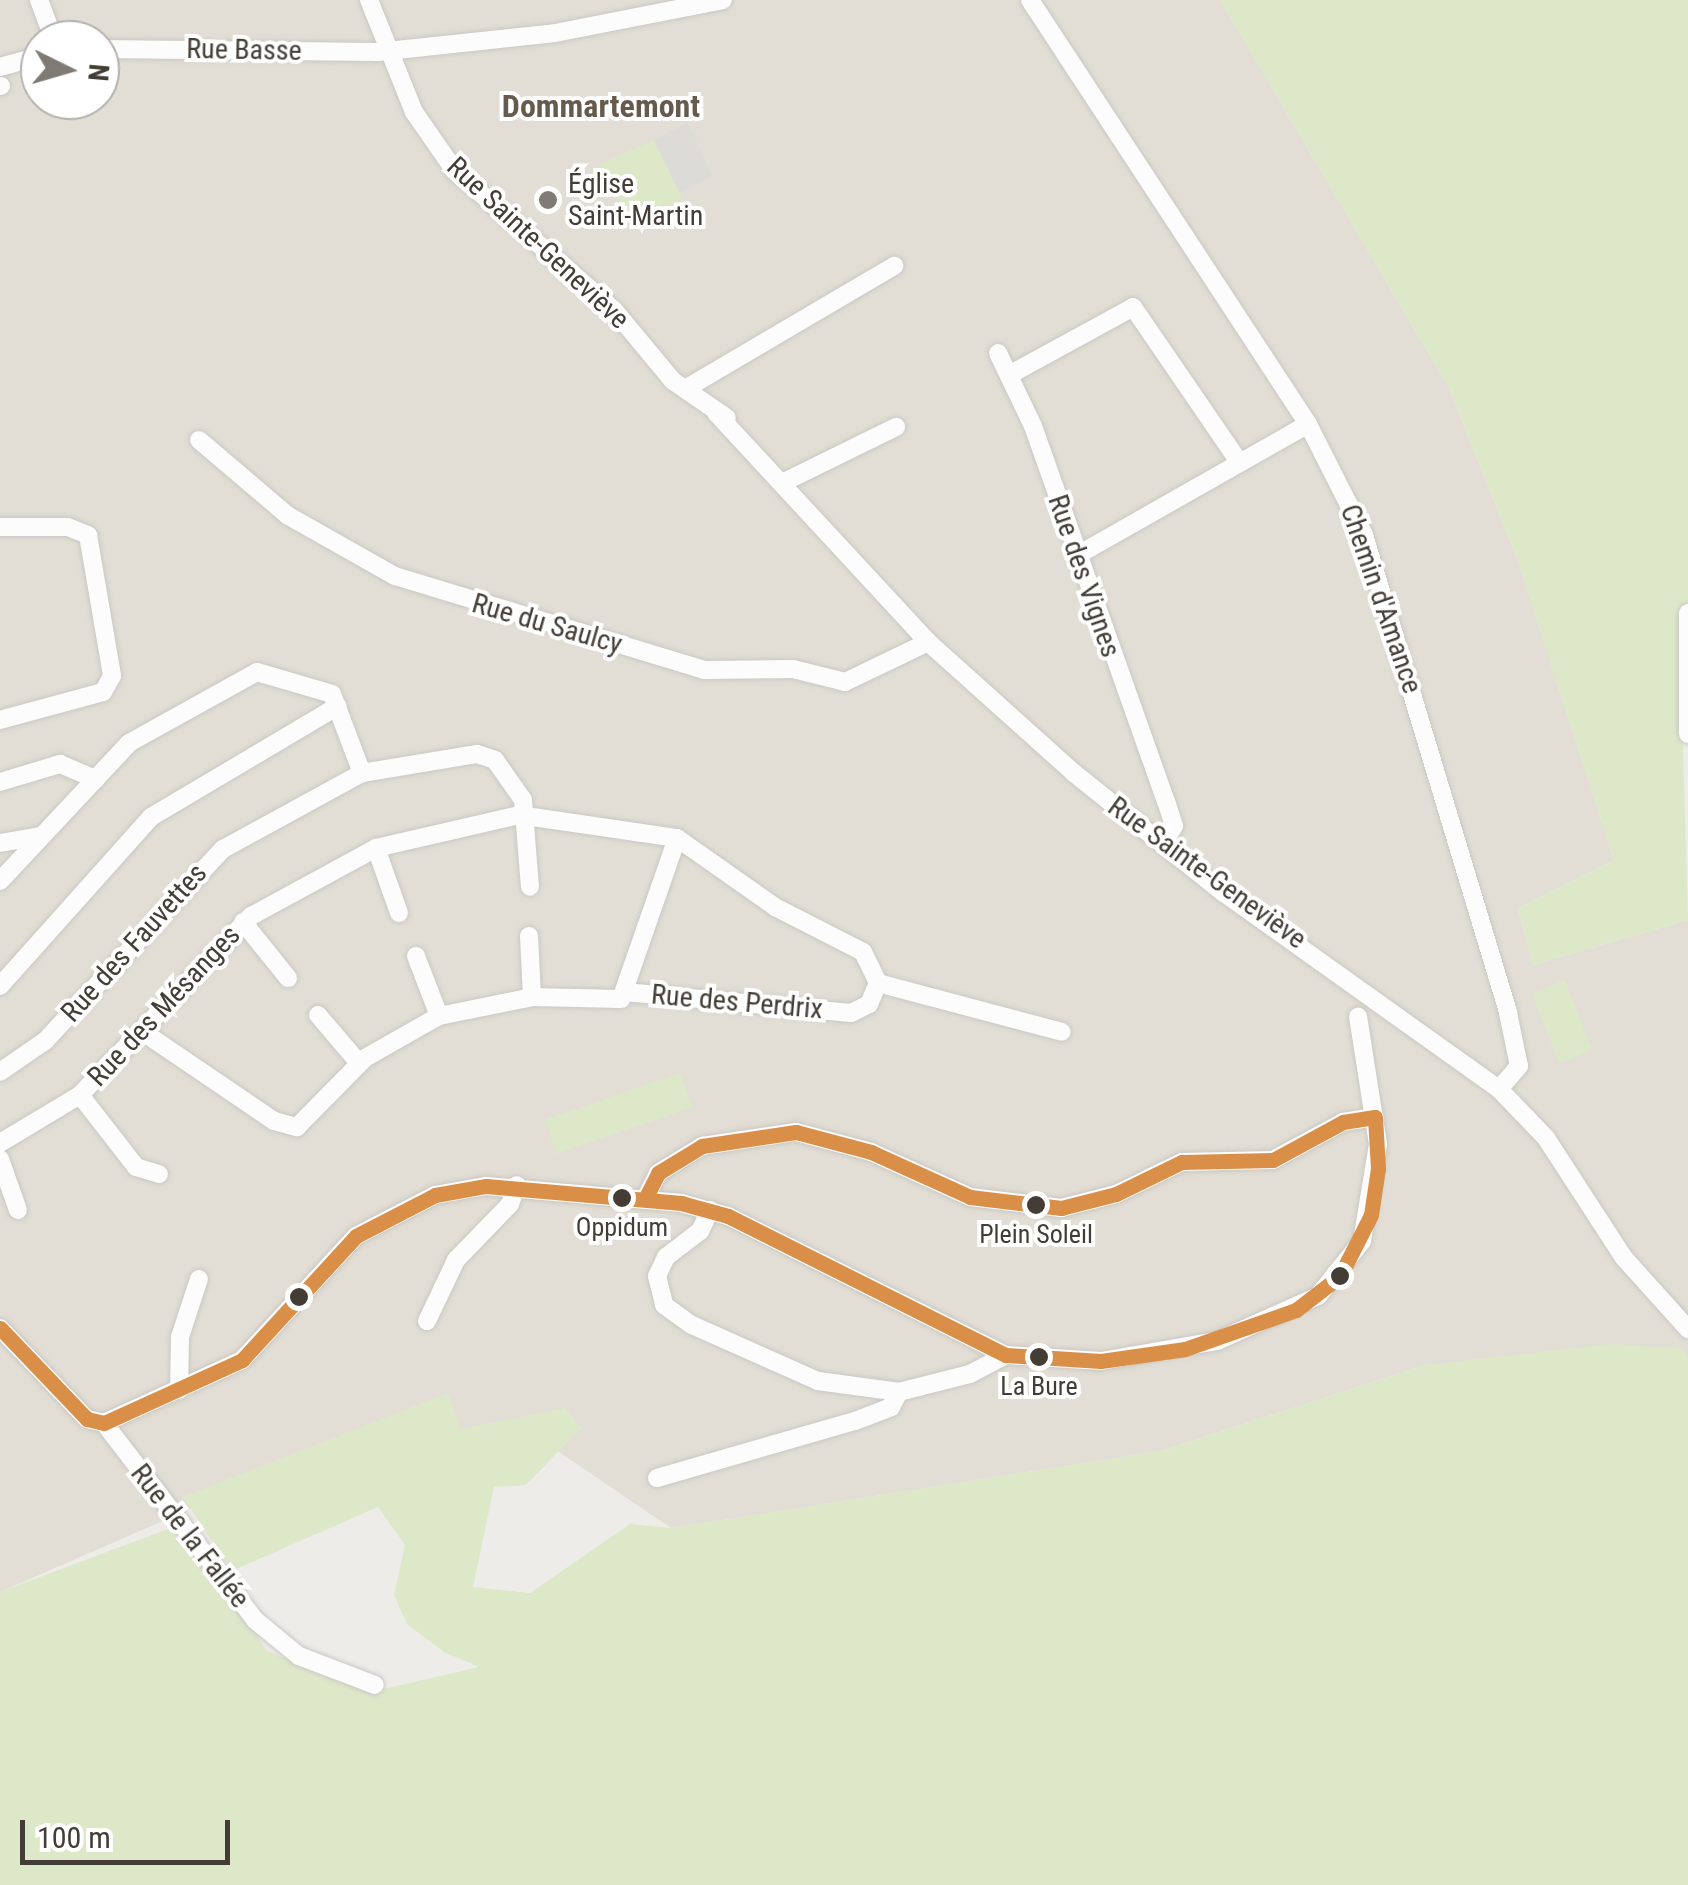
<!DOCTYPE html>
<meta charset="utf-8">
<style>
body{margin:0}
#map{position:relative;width:1688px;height:1885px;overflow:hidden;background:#eeece8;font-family:"Roboto Condensed",sans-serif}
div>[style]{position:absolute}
.residential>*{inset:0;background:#e2ded5}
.green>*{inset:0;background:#dde8c9}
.parking>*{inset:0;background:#dddbd8}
.roads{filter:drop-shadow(0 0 2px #cac8c4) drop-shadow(0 0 2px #cac8c4)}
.minor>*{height:18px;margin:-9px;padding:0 9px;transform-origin:9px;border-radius:9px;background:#fcfcfc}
.bus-1>*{height:15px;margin:-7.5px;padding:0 7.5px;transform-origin:7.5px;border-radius:7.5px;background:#d98f47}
.dots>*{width:28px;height:28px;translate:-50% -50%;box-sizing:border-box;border:5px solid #fff;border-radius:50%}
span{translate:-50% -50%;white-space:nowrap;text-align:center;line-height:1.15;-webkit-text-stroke:8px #fff;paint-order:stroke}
.bus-label{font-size:26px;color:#433d35}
.street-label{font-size:28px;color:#433d35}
.poi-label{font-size:28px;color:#433d35}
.left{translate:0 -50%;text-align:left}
.quarter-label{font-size:32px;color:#665a4d;font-weight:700}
.north{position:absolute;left:20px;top:20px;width:100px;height:100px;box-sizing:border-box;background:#fff;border:2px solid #b4b1ae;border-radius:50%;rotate:95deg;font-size:28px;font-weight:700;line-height:40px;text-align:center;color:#433d35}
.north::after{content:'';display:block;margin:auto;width:35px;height:45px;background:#7f7a74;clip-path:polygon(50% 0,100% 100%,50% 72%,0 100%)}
.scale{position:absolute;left:20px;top:1820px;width:210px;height:45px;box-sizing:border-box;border:5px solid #433d35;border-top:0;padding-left:12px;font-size:30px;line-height:35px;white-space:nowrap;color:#433d35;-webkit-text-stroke:8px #fff;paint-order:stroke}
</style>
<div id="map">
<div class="residential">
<i style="clip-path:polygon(evenodd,0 0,1220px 0,1449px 388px,1517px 558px,1614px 860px,1518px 908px,1533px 965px,1688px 920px,1688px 1357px,1680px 1348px,1425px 1365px,1161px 1451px,671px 1528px,559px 1452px,439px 1429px,211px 1500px,0 1592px,0 0,40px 40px,100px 40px,100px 100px,40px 100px,40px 40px)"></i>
</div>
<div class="green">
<i style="clip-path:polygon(1220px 0,1688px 0,1688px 673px,1681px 676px,1688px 920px,1533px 965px,1518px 908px,1614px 860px,1517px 558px,1449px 388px)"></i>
<i style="clip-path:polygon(654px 140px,682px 198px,632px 228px,600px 164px)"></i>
<i style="clip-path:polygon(1565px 980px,1592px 1050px,1559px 1063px,1532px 993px)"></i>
<i style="clip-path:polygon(680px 1073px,692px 1107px,556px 1154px,545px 1120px)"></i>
<i style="clip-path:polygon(1611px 1344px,1680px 1348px,1688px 1357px,1688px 1885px,0 1885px,0 1592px,184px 1523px,267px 1651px,371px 1692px,479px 1667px,444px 1652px,407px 1624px,394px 1595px,405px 1545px,378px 1507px,232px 1571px,183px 1497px,448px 1393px,460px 1429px,565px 1408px,581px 1428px,526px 1485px,494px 1487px,473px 1587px,530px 1593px,630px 1524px,671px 1528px,1161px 1451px,1425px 1365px)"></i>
</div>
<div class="parking">
<i style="clip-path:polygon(688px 123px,713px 176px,680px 193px,654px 140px)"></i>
</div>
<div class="roads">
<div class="minor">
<i style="left:39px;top:0;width:43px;rotate:69.4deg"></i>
<i style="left:369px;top:0;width:121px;rotate:68.1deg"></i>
<i style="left:414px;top:112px;width:72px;rotate:55.2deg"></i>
<i style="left:455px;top:171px;width:211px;rotate:41.2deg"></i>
<i style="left:614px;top:310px;width:92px;rotate:50.3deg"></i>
<i style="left:673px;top:381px;width:65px;rotate:34.4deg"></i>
<i style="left:1030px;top:0;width:507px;rotate:56.75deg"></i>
<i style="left:1308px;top:424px;width:124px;rotate:63.2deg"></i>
<i style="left:1364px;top:535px;width:499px;rotate:73.2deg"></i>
<i style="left:1508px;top:1013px;width:54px;rotate:78.3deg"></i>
<i style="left:1519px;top:1066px;width:30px;rotate:131deg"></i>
<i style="left:100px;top:49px;width:278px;rotate:0.6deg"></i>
<i style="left:378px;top:52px;width:178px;rotate:-6.1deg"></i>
<i style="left:555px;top:33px;width:171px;rotate:-11.1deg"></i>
<i style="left:0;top:67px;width:41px;rotate:-15.4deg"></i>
<i style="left:0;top:86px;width:1px"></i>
<i style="left:998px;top:353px;width:81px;rotate:64.4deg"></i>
<i style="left:1033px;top:426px;width:398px;rotate:70.5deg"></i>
<i style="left:1166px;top:801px;width:26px;rotate:72deg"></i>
<i style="left:1174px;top:826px;width:17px;rotate:123deg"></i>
<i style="left:1009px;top:375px;width:141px;rotate:-28.7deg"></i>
<i style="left:1133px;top:307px;width:188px;rotate:55.6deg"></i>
<i style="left:685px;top:389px;width:243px;rotate:-30.5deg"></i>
<i style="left:716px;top:413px;width:312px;rotate:47.2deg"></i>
<i style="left:928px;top:642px;width:196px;rotate:41.9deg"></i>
<i style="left:1074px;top:773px;width:192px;rotate:38.7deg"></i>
<i style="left:1224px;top:893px;width:338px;rotate:35.5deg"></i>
<i style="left:1499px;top:1089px;width:68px;rotate:46.2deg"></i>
<i style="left:1546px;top:1138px;width:143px;rotate:57deg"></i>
<i style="left:1624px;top:1258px;width:96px;rotate:48deg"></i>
<i style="left:199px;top:440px;width:116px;rotate:40.4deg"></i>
<i style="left:287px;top:515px;width:124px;rotate:29.5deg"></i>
<i style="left:395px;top:576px;width:323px;rotate:16.9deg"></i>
<i style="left:704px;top:670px;width:89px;rotate:-0.6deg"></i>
<i style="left:793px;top:669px;width:54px;rotate:14deg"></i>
<i style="left:845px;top:682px;width:92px;rotate:-25.7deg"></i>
<i style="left:784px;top:482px;width:125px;rotate:-26.2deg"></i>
<i style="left:0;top:527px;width:68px"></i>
<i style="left:68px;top:527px;width:22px;rotate:22deg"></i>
<i style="left:88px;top:535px;width:143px;rotate:80.3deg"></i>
<i style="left:112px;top:676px;width:18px;rotate:119deg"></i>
<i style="left:103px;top:692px;width:107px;rotate:164.8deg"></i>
<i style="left:1076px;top:556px;width:267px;rotate:-29.6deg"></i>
<i style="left:1688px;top:613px;width:121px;rotate:90deg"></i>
<i style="left:0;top:782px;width:63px;rotate:-16.7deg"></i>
<i style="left:60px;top:764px;width:39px;rotate:23deg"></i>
<i style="left:0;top:843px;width:42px;rotate:-9.7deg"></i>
<i style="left:376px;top:848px;width:69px;rotate:70.5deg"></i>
<i style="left:0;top:881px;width:189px;rotate:-46.9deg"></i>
<i style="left:129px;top:743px;width:146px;rotate:-29deg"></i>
<i style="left:257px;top:672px;width:78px;rotate:16.3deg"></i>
<i style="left:332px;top:694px;width:85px;rotate:69.2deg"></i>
<i style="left:243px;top:922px;width:72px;rotate:51.2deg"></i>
<i style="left:529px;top:936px;width:61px;rotate:87.2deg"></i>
<i style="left:416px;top:956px;width:64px;rotate:69deg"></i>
<i style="left:878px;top:983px;width:190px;rotate:14.9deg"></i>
<i style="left:0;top:986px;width:227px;rotate:-48.2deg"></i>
<i style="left:151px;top:817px;width:217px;rotate:-30.7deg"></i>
<i style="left:318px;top:1015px;width:63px;rotate:49.5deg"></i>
<i style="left:143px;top:1032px;width:158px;rotate:34.2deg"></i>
<i style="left:274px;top:1121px;width:24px;rotate:15deg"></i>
<i style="left:297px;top:1127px;width:97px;rotate:-45.4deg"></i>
<i style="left:365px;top:1058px;width:85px;rotate:-29.6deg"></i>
<i style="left:439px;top:1016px;width:95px;rotate:-11.5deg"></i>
<i style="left:532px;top:997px;width:89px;rotate:1.3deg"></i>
<i style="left:621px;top:999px;width:170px;rotate:-70.8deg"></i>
<i style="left:0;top:1072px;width:55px;rotate:-34.6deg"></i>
<i style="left:45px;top:1041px;width:262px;rotate:-47.2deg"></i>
<i style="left:223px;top:849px;width:158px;rotate:-28.7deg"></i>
<i style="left:362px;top:773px;width:117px;rotate:-9.4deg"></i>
<i style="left:477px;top:754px;width:19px;rotate:18deg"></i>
<i style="left:495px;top:760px;width:49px;rotate:55deg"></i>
<i style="left:523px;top:800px;width:87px;rotate:85.4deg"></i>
<i style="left:80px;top:1095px;width:91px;rotate:52.1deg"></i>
<i style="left:136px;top:1167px;width:24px;rotate:17deg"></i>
<i style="left:0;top:1143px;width:93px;rotate:-31deg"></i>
<i style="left:80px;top:1095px;width:248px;rotate:-46.3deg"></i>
<i style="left:251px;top:916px;width:142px;rotate:-28.5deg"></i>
<i style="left:376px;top:848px;width:147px;rotate:-13deg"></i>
<i style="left:519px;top:815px;width:160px;rotate:8.3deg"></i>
<i style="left:677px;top:838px;width:120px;rotate:35.1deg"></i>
<i style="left:775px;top:907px;width:99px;rotate:27.1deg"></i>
<i style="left:863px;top:952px;width:34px;rotate:64deg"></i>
<i style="left:878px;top:983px;width:23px;rotate:113deg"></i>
<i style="left:869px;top:1004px;width:20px;rotate:153deg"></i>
<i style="left:851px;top:1013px;width:227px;rotate:-174.7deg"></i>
<i style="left:0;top:1159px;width:54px;rotate:70.6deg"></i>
<i style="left:645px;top:1199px;width:29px;rotate:-63deg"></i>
<i style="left:658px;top:1173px;width:52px;rotate:-31.5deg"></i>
<i style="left:702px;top:1146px;width:95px;rotate:-8.5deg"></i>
<i style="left:796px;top:1132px;width:78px;rotate:14.9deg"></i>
<i style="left:871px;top:1152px;width:109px;rotate:24.4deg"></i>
<i style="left:970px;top:1197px;width:92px;rotate:6.9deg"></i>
<i style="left:1061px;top:1208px;width:57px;rotate:-14.3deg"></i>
<i style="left:1116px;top:1194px;width:73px;rotate:-25.9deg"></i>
<i style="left:1182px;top:1162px;width:91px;rotate:-1.3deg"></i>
<i style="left:1273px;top:1160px;width:80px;rotate:-28.5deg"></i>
<i style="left:1343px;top:1122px;width:32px;rotate:-9deg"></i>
<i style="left:710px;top:1210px;width:23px;rotate:115deg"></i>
<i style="left:700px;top:1231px;width:43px;rotate:142.6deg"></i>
<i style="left:666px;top:1257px;width:21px;rotate:115deg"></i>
<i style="left:657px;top:1276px;width:30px;rotate:76deg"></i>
<i style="left:664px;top:1305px;width:34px;rotate:36deg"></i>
<i style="left:692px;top:1325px;width:138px;rotate:24deg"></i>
<i style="left:818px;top:1381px;width:82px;rotate:7.7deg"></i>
<i style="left:899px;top:1392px;width:73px;rotate:-14.2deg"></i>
<i style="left:970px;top:1374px;width:41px;rotate:-27.8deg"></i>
<i style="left:427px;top:1321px;width:68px;rotate:-64.6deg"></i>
<i style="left:456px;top:1260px;width:78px;rotate:-46deg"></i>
<i style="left:510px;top:1204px;width:20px;rotate:-70deg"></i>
<i style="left:0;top:1328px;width:126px;rotate:46.3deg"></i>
<i style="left:87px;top:1419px;width:17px;rotate:13deg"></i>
<i style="left:179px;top:1390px;width:53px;rotate:-88.9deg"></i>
<i style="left:180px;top:1337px;width:61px;rotate:-71.9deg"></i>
<i style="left:104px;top:1423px;width:152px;rotate:-24.5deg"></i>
<i style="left:242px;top:1360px;width:168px;rotate:-47.4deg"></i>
<i style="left:356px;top:1236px;width:89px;rotate:-27.4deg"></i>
<i style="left:435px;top:1195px;width:52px;rotate:-10deg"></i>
<i style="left:486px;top:1186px;width:196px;rotate:5deg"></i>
<i style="left:681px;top:1203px;width:49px;rotate:15.5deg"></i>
<i style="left:728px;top:1216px;width:311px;rotate:26.6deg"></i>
<i style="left:1006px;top:1355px;width:95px;rotate:3.6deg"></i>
<i style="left:1101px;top:1361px;width:118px;rotate:-9.8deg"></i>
<i style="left:1217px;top:1341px;width:111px;rotate:-24deg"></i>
<i style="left:1318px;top:1296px;width:70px;rotate:-51.3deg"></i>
<i style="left:1362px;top:1241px;width:98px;rotate:-80.6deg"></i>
<i style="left:1378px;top:1144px;width:129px;rotate:-98.9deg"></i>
<i style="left:104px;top:1423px;width:248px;rotate:52.5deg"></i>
<i style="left:255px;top:1620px;width:57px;rotate:39.3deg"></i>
<i style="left:299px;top:1656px;width:81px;rotate:20.9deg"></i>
<i style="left:657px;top:1478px;width:206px;rotate:-16.1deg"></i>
<i style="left:855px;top:1421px;width:39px;rotate:-21deg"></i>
<i style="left:891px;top:1407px;width:17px;rotate:-62deg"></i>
</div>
</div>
<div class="bus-1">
<i style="left:645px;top:1199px;width:29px;rotate:-63deg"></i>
<i style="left:658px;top:1173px;width:52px;rotate:-31.5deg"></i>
<i style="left:702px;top:1146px;width:95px;rotate:-8.5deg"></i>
<i style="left:796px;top:1132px;width:78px;rotate:14.9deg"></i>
<i style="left:871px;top:1152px;width:109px;rotate:24.4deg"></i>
<i style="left:970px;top:1197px;width:92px;rotate:6.9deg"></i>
<i style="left:1061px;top:1208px;width:57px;rotate:-14.3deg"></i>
<i style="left:1116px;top:1194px;width:73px;rotate:-25.9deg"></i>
<i style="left:1182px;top:1162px;width:91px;rotate:-1.3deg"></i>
<i style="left:1273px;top:1160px;width:80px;rotate:-28.5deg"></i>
<i style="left:1343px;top:1122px;width:32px;rotate:-9deg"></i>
<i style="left:0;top:1328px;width:126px;rotate:46.3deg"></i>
<i style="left:87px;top:1419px;width:17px;rotate:13deg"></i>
<i style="left:104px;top:1423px;width:152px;rotate:-24.5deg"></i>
<i style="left:242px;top:1360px;width:168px;rotate:-47.4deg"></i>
<i style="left:356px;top:1236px;width:89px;rotate:-27.4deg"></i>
<i style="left:435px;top:1195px;width:52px;rotate:-10deg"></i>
<i style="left:486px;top:1186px;width:196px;rotate:5deg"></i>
<i style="left:681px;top:1203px;width:49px;rotate:15.5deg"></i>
<i style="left:728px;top:1216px;width:311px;rotate:26.6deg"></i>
<i style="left:1006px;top:1355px;width:95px;rotate:3.6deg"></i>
<i style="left:1101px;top:1361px;width:85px;rotate:-8.1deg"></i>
<i style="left:1185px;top:1349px;width:118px;rotate:-19.4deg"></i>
<i style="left:1296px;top:1310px;width:56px;rotate:-37.7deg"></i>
<i style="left:1340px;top:1276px;width:68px;rotate:-63.1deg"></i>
<i style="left:1371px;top:1215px;width:48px;rotate:-81.5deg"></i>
<i style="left:1378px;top:1168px;width:51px;rotate:-93.4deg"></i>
</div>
<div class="dots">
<i style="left:548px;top:200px;background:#7f7a74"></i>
<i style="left:622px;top:1198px;background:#433d35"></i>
<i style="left:1036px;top:1205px;background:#433d35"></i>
<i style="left:1340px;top:1276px;background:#433d35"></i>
<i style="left:299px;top:1297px;background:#433d35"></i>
<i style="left:1039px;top:1357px;background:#433d35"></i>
</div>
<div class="bus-label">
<span style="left:622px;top:1228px">Oppidum</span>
<span style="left:1036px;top:1235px">Plein Soleil</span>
<span style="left:1039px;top:1387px">La Bure</span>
</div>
<div class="street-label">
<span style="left:244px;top:50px;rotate:1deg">Rue Basse</span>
<span style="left:538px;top:243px;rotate:43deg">Rue Sainte-Geneviève</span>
<span style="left:1084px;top:576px;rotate:71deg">Rue des Vignes</span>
<span style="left:1381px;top:599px;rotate:71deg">Chemin d'Amance</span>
<span style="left:547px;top:624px;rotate:16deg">Rue du Saulcy</span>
<span style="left:1207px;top:873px;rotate:36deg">Rue Sainte-Geneviève</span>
<span style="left:134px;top:943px;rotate:-48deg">Rue des Fauvettes</span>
<span style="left:737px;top:1002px;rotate:5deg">Rue des Perdrix</span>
<span style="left:164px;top:1006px;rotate:-47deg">Rue des Mésanges</span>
<span style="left:190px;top:1536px;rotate:52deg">Rue de la Fallée</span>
</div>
<div class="poi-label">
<span class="left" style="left:568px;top:200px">Église<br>Saint-Martin</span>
</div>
<div class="quarter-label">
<span style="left:601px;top:106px">Dommartemont</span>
</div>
<div class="north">N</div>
<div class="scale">100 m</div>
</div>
